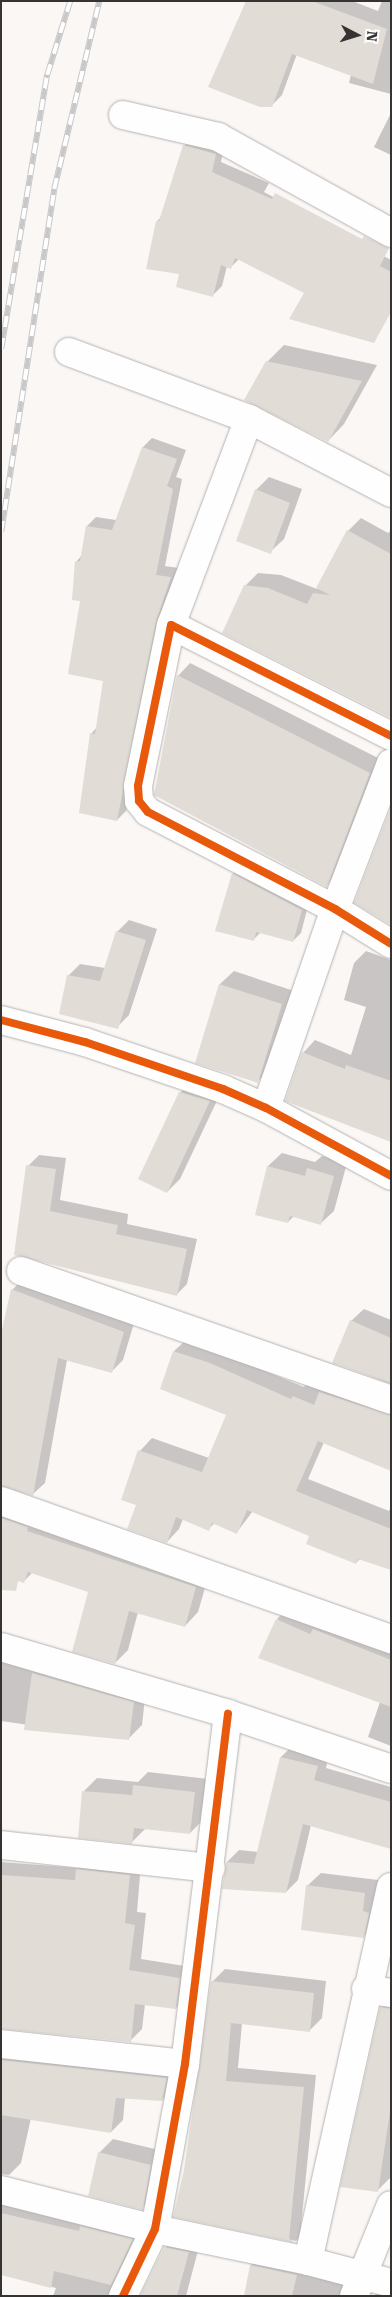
<!DOCTYPE html>
<style>
body{margin:0}
#map{position:relative;width:392px;height:2297px;overflow:hidden;background:#faf7f5;font-family:"Roboto Serif",serif}
div>[style]{position:absolute}
.shadow>*{inset:0;background:#0003}
.building>*{inset:0;background:#e1dcd6}
.roads{filter:drop-shadow(0 0 1px #b5b2b1) drop-shadow(0 0 1px #b5b2b1)}
.minor>*{height:28px;margin:-14px;padding:0 14px;transform-origin:14px;border-radius:14px;background:#fefefe}
.rail>*{height:5.5px;margin-top:-2.75px;transform-origin:0;background:repeating-linear-gradient(90deg,#fff 0 11px,#c9c8c8 0 22px);box-sizing:border-box;border-block:1px solid #c9c8c8}
.cycleway>*{height:8px;margin:-4px;padding:0 4px;transform-origin:4px;border-radius:4px;background:#e8590c}
span{translate:-50% -50%;white-space:nowrap;text-align:center;line-height:1.15;-webkit-text-stroke:4px #fff;paint-order:stroke}
.frame{position:absolute;inset:0;border:2px solid #363333;pointer-events:none}
.north{position:absolute;left:332px;top:10px;width:50px;height:50px;-webkit-text-stroke:4px #fff;paint-order:stroke;rotate:95deg;font-size:14px;font-weight:700;line-height:20px;text-align:center;color:#363333}
.north::after{content:'';display:block;margin:auto;width:18px;height:22px;background:#363333;clip-path:polygon(50% 0,100% 100%,50% 72%,0 100%)}
</style>
<div id="map">
<div class="shadow">
<i style="clip-path:polygon(247px 1px,352px 1px,378px 11px,382px 1px,391px 1px,391px 94px,349px 83px,351px 75px,297px 54px,282px 95px,271px 106px)"></i>
<i style="clip-path:polygon(391px 113px,391px 155px,374px 147px)"></i>
<i style="clip-path:polygon(194px 136px,225px 144px,221px 162px,269px 183px,264px 192px,391px 260px,391px 310px,240px 258px,231px 267px,227px 266px,222px 286px,212px 296px,180px 273px,157px 221px,162px 216px,184px 146px)"></i>
<i style="clip-path:polygon(284px 345px,377px 365px,344px 424px,328px 441px,267px 362px)"></i>
<i style="clip-path:polygon(152px 438px,186px 450px,176px 477px,182px 479px,165px 566px,179px 568px,165px 611px,126px 811px,117px 820px,91px 734px,97px 727px,104px 680px,82px 600px,76px 562px,82px 555px,87px 526px,96px 517px,116px 520px,143px 447px)"></i>
<i style="clip-path:polygon(269px 477px,302px 489px,284px 539px,270px 552px,256px 490px)"></i>
<i style="clip-path:polygon(361px 518px,388px 533px,391px 530px,391px 717px,245px 586px,258px 573px,281px 575px,317px 589px,348px 531px)"></i>
<i style="clip-path:polygon(190px 663px,382px 760px,339px 873px,326px 886px,178px 676px)"></i>
<i style="clip-path:polygon(240px 866px,309px 902px,301px 933px,293px 941px,261px 932px,253px 940px,233px 874px)"></i>
<i style="clip-path:polygon(129px 920px,157px 929px,129px 1015px,117px 1027px,68px 976px,80px 964px,105px 968px,117px 932px)"></i>
<i style="clip-path:polygon(366px 951px,391px 960px,391px 1139px,303px 1053px,315px 1040px,351px 1055px,366px 1007px,344px 1000px,354px 963px)"></i>
<i style="clip-path:polygon(234px 971px,294px 991px,271px 1068px,258px 1081px,196px 1062px,220px 984px)"></i>
<i style="clip-path:polygon(193px 1080px,223px 1088px,180px 1179px,167px 1192px,180px 1093px)"></i>
<i style="clip-path:polygon(282px 1153px,315px 1162px,322px 1156px,347px 1163px,334px 1211px,320px 1224px,294px 1216px,288px 1222px,268px 1166px)"></i>
<i style="clip-path:polygon(39px 1155px,66px 1158px,60px 1200px,128px 1214px,127px 1224px,197px 1239px,187px 1284px,176px 1295px,16px 1254px,28px 1166px)"></i>
<i style="clip-path:polygon(24px 1278px,135px 1320px,123px 1360px,111px 1372px,67px 1360px,45px 1483px,33px 1494px,1px 1486px,1px 1398px,12px 1290px)"></i>
<i style="clip-path:polygon(364px 1309px,391px 1320px,391px 1384px,333px 1362px,351px 1321px)"></i>
<i style="clip-path:polygon(187px 1339px,304px 1387px,306px 1384px,322px 1391px,333px 1380px,391px 1398px,391px 1470px,324px 1442px,308px 1479px,389px 1511px,391px 1506px,391px 1569px,360px 1559px,356px 1563px,311px 1535px,253px 1511px,237px 1532px,215px 1523px,208px 1529px,183px 1519px,179px 1529px,167px 1542px,137px 1504px,140px 1451px,152px 1438px,209px 1458px,228px 1414px,174px 1351px)"></i>
<i style="clip-path:polygon(1px 1513px,209px 1574px,198px 1612px,185px 1626px,138px 1612px,128px 1650px,115px 1663px,89px 1591px,32px 1573px,23px 1582px,1px 1573px)"></i>
<i style="clip-path:polygon(289px 1607px,391px 1642px,391px 1746px,368px 1737px,380px 1702px,277px 1619px)"></i>
<i style="clip-path:polygon(1px 1652px,146px 1689px,142px 1725px,128px 1739px,1px 1721px)"></i>
<i style="clip-path:polygon(293px 1745px,329px 1754px,326px 1768px,391px 1787px,391px 1846px,311px 1825px,298px 1880px,286px 1892px,227px 1862px,239px 1850px,259px 1852px,281px 1757px)"></i>
<i style="clip-path:polygon(148px 1772px,208px 1779px,203px 1820px,190px 1833px,146px 1828px,132px 1842px,84px 1791px,97px 1778px,138px 1782px)"></i>
<i style="clip-path:polygon(89px 1858px,141px 1863px,137px 1912px,146px 1913px,141px 1959px,191px 1967px,187px 1996px,176px 2008px,145px 2004px,142px 2029px,130px 2041px,1px 2028px,1px 1862px,78px 1868px)"></i>
<i style="clip-path:polygon(321px 1873px,378px 1880px,377px 1923px,363px 1937px,307px 1886px)"></i>
<i style="clip-path:polygon(225px 1969px,326px 1981px,322px 2018px,310px 2030px,242px 2023px,238px 2068px,316px 2075px,301px 2226px,307px 2230px,296px 2241px,175px 2216px,185px 2170px,212px 1982px)"></i>
<i style="clip-path:polygon(391px 1998px,391px 2177px,378px 2190px,381px 2008px)"></i>
<i style="clip-path:polygon(1px 2040px,178px 2066px,174px 2088px,162px 2100px,125px 2098px,123px 2120px,111px 2132px,31px 2118px,21px 2163px,9px 2175px,1px 2174px)"></i>
<i style="clip-path:polygon(113px 2139px,163px 2151px,156px 2195px,142px 2208px,99px 2153px)"></i>
<i style="clip-path:polygon(1px 2186px,144px 2228px,120px 2281px,107px 2296px,53px 2296px,56px 2288px,1px 2274px)"></i>
<i style="clip-path:polygon(178px 2234px,201px 2239px,186px 2296px,142px 2296px,165px 2248px)"></i>
<i style="clip-path:polygon(264px 2253px,352px 2277px,359px 2296px,246px 2296px,251px 2265px)"></i>
<i style="clip-path:polygon(383px 2287px,391px 2296px,374px 2296px)"></i>
</div>
<div class="building">
<i style="clip-path:polygon(246px 1px,312px 1px,387px 29px,373px 84px,292px 54px,272px 107px,260px 107px,208px 87px)"></i>
<i style="clip-path:polygon(183px 145px,216px 154px,212px 172px,272px 199px,275px 193px,362px 239px,364px 236px,389px 248px,380px 266px,391px 272px,391px 312px,374px 343px,289px 319px,304px 293px,235px 258px,231px 269px,221px 265px,213px 297px,176px 287px,179px 274px,146px 269px,156px 221px,159px 221px)"></i>
<i style="clip-path:polygon(266px 361px,362px 381px,328px 442px,244px 400px)"></i>
<i style="clip-path:polygon(142px 447px,177px 459px,167px 486px,173px 489px,156px 575px,171px 577px,156px 622px,117px 821px,79px 813px,90px 733px,95px 734px,103px 681px,68px 674px,80px 601px,72px 600px,75px 561px,80px 561px,86px 526px,112px 530px)"></i>
<i style="clip-path:polygon(255px 489px,290px 503px,271px 554px,236px 541px)"></i>
<i style="clip-path:polygon(347px 530px,391px 554px,391px 718px,222px 633px,244px 585px,268px 588px,307px 604px,313px 593px,330px 595px,316px 588px)"></i>
<i style="clip-path:polygon(177px 675px,370px 773px,327px 887px,154px 795px)"></i>
<i style="clip-path:polygon(391px 807px,391px 925px,354px 903px)"></i>
<i style="clip-path:polygon(232px 873px,302px 910px,293px 942px,256px 932px,254px 941px,215px 931px)"></i>
<i style="clip-path:polygon(116px 931px,146px 940px,118px 1029px,59px 1014px,67px 975px,100px 981px)"></i>
<i style="clip-path:polygon(219px 984px,282px 1004px,258px 1083px,195px 1063px)"></i>
<i style="clip-path:polygon(302px 1052px,345px 1069px,346px 1065px,391px 1081px,391px 1142px,285px 1101px)"></i>
<i style="clip-path:polygon(179px 1092px,210px 1101px,167px 1193px,138px 1179px)"></i>
<i style="clip-path:polygon(26px 1165px,56px 1169px,50px 1211px,118px 1225px,116px 1234px,187px 1249px,177px 1296px,14px 1255px)"></i>
<i style="clip-path:polygon(267px 1166px,305px 1176px,307px 1168px,334px 1176px,321px 1225px,290px 1216px,288px 1223px,255px 1215px)"></i>
<i style="clip-path:polygon(11px 1289px,124px 1332px,112px 1373px,58px 1358px,33px 1496px,1px 1486px,1px 1334px)"></i>
<i style="clip-path:polygon(350px 1320px,391px 1338px,391px 1383px,332px 1363px)"></i>
<i style="clip-path:polygon(173px 1351px,210px 1363px,291px 1399px,293px 1396px,314px 1405px,319px 1392px,391px 1415px,391px 1471px,318px 1441px,296px 1491px,391px 1529px,391px 1570px,358px 1559px,356px 1564px,306px 1544px,309px 1536px,247px 1510px,237px 1534px,212px 1523px,209px 1531px,176px 1517px,167px 1543px,127px 1529px,136px 1505px,121px 1500px,138px 1450px,202px 1472px,226px 1415px,160px 1389px)"></i>
<i style="clip-path:polygon(1px 1518px,28px 1527px,27px 1531px,196px 1587px,185px 1627px,129px 1611px,115px 1664px,72px 1652px,88px 1592px,28px 1572px,24px 1583px,18px 1581px,16px 1591px,1px 1590px)"></i>
<i style="clip-path:polygon(276px 1619px,310px 1634px,313px 1629px,391px 1660px,391px 1707px,258px 1658px)"></i>
<i style="clip-path:polygon(32px 1673px,134px 1702px,129px 1740px,24px 1730px)"></i>
<i style="clip-path:polygon(280px 1757px,318px 1766px,314px 1780px,391px 1802px,391px 1849px,303px 1824px,286px 1893px,222px 1889px,226px 1862px,254px 1864px)"></i>
<i style="clip-path:polygon(133px 1785px,195px 1792px,190px 1834px,134px 1828px,132px 1844px,78px 1838px,82px 1791px,132px 1795px)"></i>
<i style="clip-path:polygon(76px 1869px,130px 1875px,125px 1923px,135px 1925px,129px 1970px,180px 1978px,176px 2009px,135px 2004px,131px 2042px,1px 2029px,1px 1875px,75px 1880px)"></i>
<i style="clip-path:polygon(306px 1885px,365px 1893px,363px 1911px,369px 1913px,364px 1938px,301px 1930px)"></i>
<i style="clip-path:polygon(211px 1981px,314px 1993px,310px 2032px,231px 2023px,226px 2081px,304px 2087px,289px 2239px,296px 2243px,173px 2217px,184px 2170px)"></i>
<i style="clip-path:polygon(380px 2007px,391px 2008px,391px 2105px,378px 2192px,340px 2187px)"></i>
<i style="clip-path:polygon(1px 2060px,167px 2078px,162px 2101px,116px 2098px,111px 2133px,1px 2115px)"></i>
<i style="clip-path:polygon(98px 2152px,151px 2165px,143px 2210px,88px 2196px)"></i>
<i style="clip-path:polygon(1px 2213px,79px 2231px,80px 2226px,133px 2239px,111px 2285px,54px 2271px,51px 2288px,1px 2275px)"></i>
<i style="clip-path:polygon(164px 2247px,189px 2252px,177px 2296px,140px 2296px)"></i>
<i style="clip-path:polygon(250px 2265px,297px 2275px,292px 2296px,244px 2296px)"></i>
</div>
<div class="roads">
<div class="minor">
<i style="left:123px;top:115px;width:98px;rotate:13deg"></i>
<i style="left:218px;top:137px;width:198px;rotate:29deg"></i>
<i style="left:69px;top:352px;width:192px;rotate:20.4deg"></i>
<i style="left:249px;top:419px;width:160px;rotate:27.5deg"></i>
<i style="left:171px;top:625px;width:220px;rotate:-69.3deg"></i>
<i style="left:391px;top:736px;width:246px;rotate:-153.2deg"></i>
<i style="left:171px;top:625px;width:164px;rotate:101.6deg"></i>
<i style="left:138px;top:786px;width:15px;rotate:86deg"></i>
<i style="left:139px;top:801px;width:14px;rotate:51deg"></i>
<i style="left:148px;top:812px;width:211px;rotate:27.4deg"></i>
<i style="left:335px;top:909px;width:66px;rotate:32deg"></i>
<i style="left:1px;top:1020px;width:87px;rotate:14.7deg"></i>
<i style="left:85px;top:1042px;width:146px;rotate:18.8deg"></i>
<i style="left:223px;top:1089px;width:47px;rotate:23.8deg"></i>
<i style="left:266px;top:1108px;width:142px;rotate:28.5deg"></i>
<i style="left:266px;top:1108px;width:211px;rotate:-70.9deg"></i>
<i style="left:335px;top:909px;width:156px;rotate:-69deg"></i>
<i style="left:21px;top:1271px;width:392px;rotate:19.2deg"></i>
<i style="left:1px;top:1501px;width:414px;rotate:19.5deg"></i>
<i style="left:1px;top:1647px;width:237px;rotate:16.4deg"></i>
<i style="left:228px;top:1714px;width:172px;rotate:18.6deg"></i>
<i style="left:1px;top:1845px;width:211px;rotate:6.3deg"></i>
<i style="left:366px;top:1989px;width:25px;rotate:9deg"></i>
<i style="left:1px;top:2044px;width:185px;rotate:6.2deg"></i>
<i style="left:1px;top:2190px;width:159px;rotate:14.2deg"></i>
<i style="left:155px;top:2229px;width:156px;rotate:11.8deg"></i>
<i style="left:308px;top:2261px;width:86px;rotate:14.8deg"></i>
<i style="left:308px;top:2261px;width:383px;rotate:-77.5deg"></i>
<i style="left:123px;top:2296px;width:74px;rotate:-64.5deg"></i>
<i style="left:155px;top:2229px;width:168px;rotate:-79.7deg"></i>
<i style="left:185px;top:2064px;width:353px;rotate:-83deg"></i>
<i style="left:354px;top:2296px;width:98px;rotate:-67.9deg"></i>
</div>
</div>
<div class="rail">
<i style="left:1px;top:349px;width:278px;rotate:-80.5deg"></i>
<i style="left:47px;top:75px;width:77px;rotate:-72.7deg"></i>
<i style="left:1px;top:532px;width:347px;rotate:-81.2deg"></i>
<i style="left:54px;top:189px;width:193px;rotate:-76.5deg"></i>
</div>
<div class="cycleway">
<i style="left:391px;top:736px;width:246px;rotate:-153.2deg"></i>
<i style="left:171px;top:625px;width:164px;rotate:101.6deg"></i>
<i style="left:138px;top:786px;width:15px;rotate:86deg"></i>
<i style="left:139px;top:801px;width:14px;rotate:51deg"></i>
<i style="left:148px;top:812px;width:211px;rotate:27.4deg"></i>
<i style="left:335px;top:909px;width:66px;rotate:32deg"></i>
<i style="left:1px;top:1020px;width:87px;rotate:14.7deg"></i>
<i style="left:85px;top:1042px;width:146px;rotate:18.8deg"></i>
<i style="left:223px;top:1089px;width:47px;rotate:23.8deg"></i>
<i style="left:266px;top:1108px;width:142px;rotate:28.5deg"></i>
<i style="left:123px;top:2296px;width:74px;rotate:-64.5deg"></i>
<i style="left:155px;top:2229px;width:168px;rotate:-79.7deg"></i>
<i style="left:185px;top:2064px;width:353px;rotate:-83deg"></i>
</div>
<div class="frame"></div>
<div class="north">N</div>
</div>
